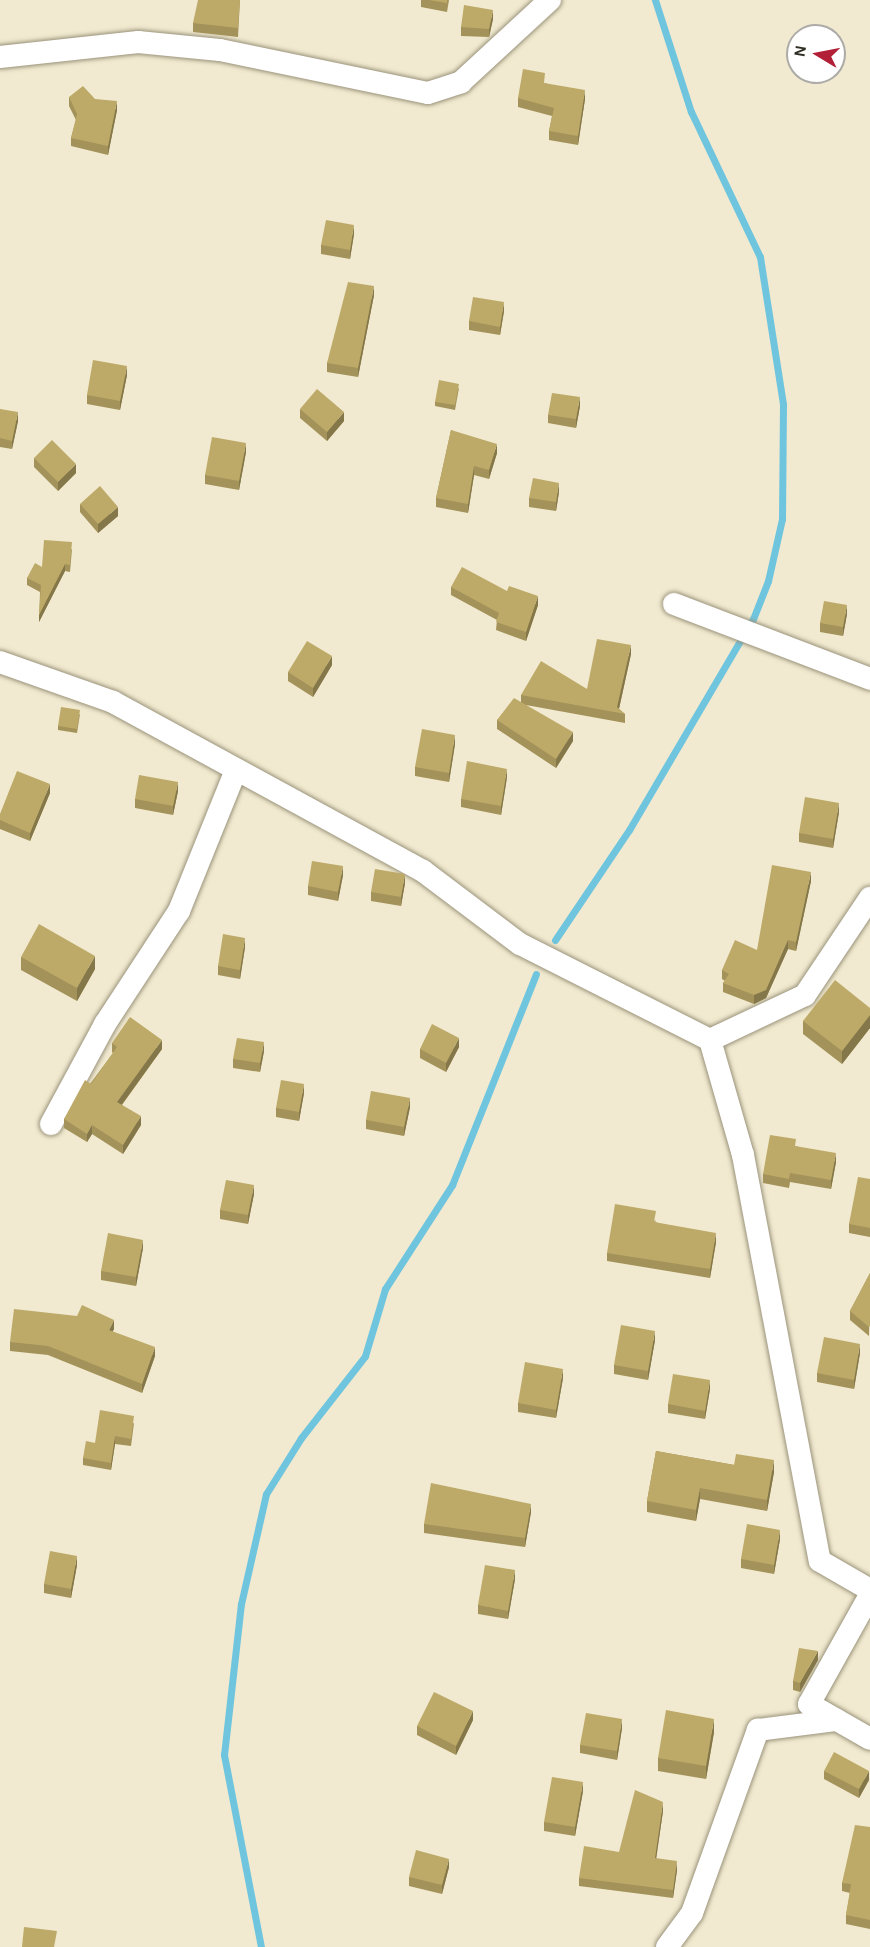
<!DOCTYPE html>
<style>
body{margin:0}
#map{position:relative;width:870px;height:1947px;overflow:hidden;background:#f1ead0;font-family:"Alegreya Sans",sans-serif}
div>[style]{position:absolute}
.stream>*{height:7px;margin:-3.5px;padding:0 3.5px;transform-origin:3.5px;border-radius:3.5px;background:#70c5de}
.roads{filter:drop-shadow(0 0 2px #9a937b) drop-shadow(0 0 2px #9a937b)}
.street>*{height:22px;margin:-11px;padding:0 11px;transform-origin:11px;border-radius:11px;background:#fff}
.wall>*{inset:0;background:#a39259}
.shaded-wall>*{inset:0;background:#847749}
.building>*{inset:0;background:#bdaa68}
span{translate:-50% -50%;white-space:nowrap;text-align:center;line-height:1.15;-webkit-text-stroke:6px #fff;paint-order:stroke}
.north{position:absolute;left:786px;top:24px;width:60px;height:60px;box-sizing:border-box;background:#fff;border:2px solid #adaba7;border-radius:50%;rotate:280deg;font-size:16px;font-weight:700;line-height:24px;text-align:center;color:#312e24}
.north::after{content:'';display:block;margin:auto;width:21px;height:27px;background:#b22037;clip-path:polygon(50% 0,100% 100%,50% 72%,0 100%)}
</style>
<div id="map">
<div class="stream">
<i style="left:555px;top:940px;width:133px;rotate:-56.1deg"></i>
<i style="left:629px;top:830px;width:245px;rotate:-59.6deg"></i>
<i style="left:753px;top:619px;width:41px;rotate:-68.5deg"></i>
<i style="left:768px;top:581px;width:64px;rotate:-77.3deg"></i>
<i style="left:782px;top:519px;width:115px;rotate:-89.5deg"></i>
<i style="left:783px;top:404px;width:149px;rotate:-98.9deg"></i>
<i style="left:760px;top:257px;width:161px;rotate:-115.4deg"></i>
<i style="left:691px;top:112px;width:118px;rotate:-107.8deg"></i>
<i style="left:261px;top:1947px;width:196px;rotate:-100.9deg"></i>
<i style="left:224px;top:1755px;width:152px;rotate:-83.6deg"></i>
<i style="left:241px;top:1604px;width:113px;rotate:-77.2deg"></i>
<i style="left:266px;top:1494px;width:66px;rotate:-58deg"></i>
<i style="left:301px;top:1438px;width:104px;rotate:-52deg"></i>
<i style="left:365px;top:1356px;width:70px;rotate:-73.4deg"></i>
<i style="left:385px;top:1289px;width:124px;rotate:-57.2deg"></i>
<i style="left:452px;top:1185px;width:227px;rotate:-68.3deg"></i>
</div>
<div class="roads">
<div class="street">
<i style="left:0;top:57px;width:139px;rotate:-6.2deg"></i>
<i style="left:138px;top:42px;width:82px;rotate:5.6deg"></i>
<i style="left:220px;top:50px;width:212px;rotate:11.7deg"></i>
<i style="left:428px;top:93px;width:35px;rotate:-18deg"></i>
<i style="left:461px;top:82px;width:121px;rotate:-42.7deg"></i>
<i style="left:674px;top:604px;width:210px;rotate:20.9deg"></i>
<i style="left:0;top:662px;width:120px;rotate:19.5deg"></i>
<i style="left:113px;top:702px;width:353px;rotate:28.6deg"></i>
<i style="left:423px;top:871px;width:121px;rotate:37deg"></i>
<i style="left:520px;top:944px;width:213px;rotate:26.8deg"></i>
<i style="left:710px;top:1040px;width:120px;rotate:74deg"></i>
<i style="left:743px;top:1155px;width:413px;rotate:79.3deg"></i>
<i style="left:820px;top:1561px;width:58px;rotate:30.1deg"></i>
<i style="left:710px;top:1040px;width:105px;rotate:-25.3deg"></i>
<i style="left:805px;top:995px;width:117px;rotate:-56.2deg"></i>
<i style="left:51px;top:1124px;width:114px;rotate:-61.6deg"></i>
<i style="left:105px;top:1024px;width:135px;rotate:-56.8deg"></i>
<i style="left:179px;top:911px;width:152px;rotate:-68deg"></i>
<i style="left:870px;top:1595px;width:125px;rotate:119.2deg"></i>
<i style="left:809px;top:1704px;width:70px;rotate:29.8deg"></i>
<i style="left:667px;top:1947px;width:42px;rotate:-53.7deg"></i>
<i style="left:692px;top:1913px;width:195px;rotate:-70.2deg"></i>
<i style="left:758px;top:1730px;width:79px;rotate:-7.3deg"></i>
</div>
</div>
<div class="wall">
<i style="clip-path:polygon(240px 0,238px 37px,193px 32px,193px 23px)"></i>
<i style="clip-path:polygon(421px 0,449px 0,447px 12px,421px 7px)"></i>
<i style="clip-path:polygon(493px 19px,489px 37px,461px 36px,461px 27px)"></i>
<i style="clip-path:polygon(545px 83px,585px 99px,578px 145px,549px 140px,549px 131px,552px 116px,518px 107px,518px 98px)"></i>
<i style="clip-path:polygon(69px 97px,95px 99px,117px 110px,108px 155px,71px 146px,71px 138px,76px 120px,69px 106px)"></i>
<i style="clip-path:polygon(354px 234px,350px 259px,321px 254px,321px 245px)"></i>
<i style="clip-path:polygon(374px 295px,358px 377px,327px 372px,327px 363px)"></i>
<i style="clip-path:polygon(504px 311px,500px 335px,469px 330px,469px 321px)"></i>
<i style="clip-path:polygon(127px 375px,120px 410px,87px 404px,87px 395px)"></i>
<i style="clip-path:polygon(459px 388px,455px 410px,435px 406px,435px 402px)"></i>
<i style="clip-path:polygon(580px 406px,576px 428px,548px 423px,548px 415px)"></i>
<i style="clip-path:polygon(0 409px,18px 421px,12px 449px,0 447px)"></i>
<i style="clip-path:polygon(300px 409px,344px 421px,327px 441px,300px 418px)"></i>
<i style="clip-path:polygon(451px 430px,497px 453px,489px 479px,474px 475px,468px 513px,436px 507px,436px 498px)"></i>
<i style="clip-path:polygon(246px 452px,239px 490px,205px 484px,205px 475px)"></i>
<i style="clip-path:polygon(34px 458px,76px 473px,58px 491px,34px 467px)"></i>
<i style="clip-path:polygon(559px 492px,556px 511px,529px 507px,529px 498px)"></i>
<i style="clip-path:polygon(80px 504px,118px 516px,98px 533px,80px 512px)"></i>
<i style="clip-path:polygon(72px 549px,70px 572px,65px 571px,39px 622px,40px 592px,27px 585px,27px 578px,42px 567px)"></i>
<i style="clip-path:polygon(451px 587px,507px 591px,538px 605px,526px 641px,496px 630px,497px 620px,451px 595px)"></i>
<i style="clip-path:polygon(847px 614px,843px 636px,820px 632px,820px 623px)"></i>
<i style="clip-path:polygon(631px 654px,619px 709px,625px 714px,625px 723px,526px 705px,573px 741px,556px 768px,497px 729px,497px 720px,521px 702px,521px 695px,587px 689px)"></i>
<i style="clip-path:polygon(332px 665px,313px 697px,288px 681px,288px 672px)"></i>
<i style="clip-path:polygon(80px 714px,77px 733px,58px 730px,58px 726px)"></i>
<i style="clip-path:polygon(455px 744px,449px 782px,415px 776px,415px 767px)"></i>
<i style="clip-path:polygon(507px 777px,501px 815px,461px 807px,461px 799px)"></i>
<i style="clip-path:polygon(178px 791px,173px 815px,135px 808px,135px 799px)"></i>
<i style="clip-path:polygon(50px 793px,30px 841px,0 829px,0 814px)"></i>
<i style="clip-path:polygon(839px 812px,833px 848px,799px 842px,799px 833px)"></i>
<i style="clip-path:polygon(343px 875px,338px 901px,308px 895px,308px 886px)"></i>
<i style="clip-path:polygon(811px 881px,796px 951px,788px 949px,766px 998px,754px 1004px,723px 992px,723px 983px,725px 981px,722px 979px,722px 970px,757px 950px)"></i>
<i style="clip-path:polygon(405px 883px,401px 906px,371px 901px,371px 892px)"></i>
<i style="clip-path:polygon(245px 947px,240px 979px,218px 975px,218px 966px)"></i>
<i style="clip-path:polygon(21px 957px,95px 969px,77px 1001px,21px 970px)"></i>
<i style="clip-path:polygon(870px 1008px,870px 1028px,842px 1064px,803px 1034px,803px 1021px)"></i>
<i style="clip-path:polygon(112px 1043px,162px 1049px,122px 1105px,141px 1125px,123px 1154px,92px 1134px,87px 1142px,64px 1128px,64px 1119px,113px 1053px,112px 1052px)"></i>
<i style="clip-path:polygon(459px 1047px,446px 1072px,420px 1058px,420px 1049px)"></i>
<i style="clip-path:polygon(264px 1051px,260px 1072px,233px 1068px,233px 1059px)"></i>
<i style="clip-path:polygon(304px 1093px,299px 1121px,276px 1117px,276px 1108px)"></i>
<i style="clip-path:polygon(410px 1107px,404px 1136px,366px 1129px,366px 1120px)"></i>
<i style="clip-path:polygon(796px 1146px,836px 1162px,831px 1189px,790px 1182px,789px 1188px,763px 1183px,763px 1174px)"></i>
<i style="clip-path:polygon(870px 1179px,870px 1237px,849px 1233px,849px 1224px)"></i>
<i style="clip-path:polygon(254px 1194px,248px 1224px,220px 1219px,220px 1210px)"></i>
<i style="clip-path:polygon(656px 1220px,655px 1222px,716px 1242px,710px 1278px,607px 1261px,607px 1253px)"></i>
<i style="clip-path:polygon(143px 1248px,136px 1286px,101px 1280px,101px 1271px)"></i>
<i style="clip-path:polygon(870px 1273px,869px 1336px,850px 1320px,850px 1311px)"></i>
<i style="clip-path:polygon(114px 1329px,112px 1332px,155px 1356px,142px 1393px,48px 1355px,10px 1351px,10px 1342px)"></i>
<i style="clip-path:polygon(655px 1340px,648px 1380px,614px 1374px,614px 1365px)"></i>
<i style="clip-path:polygon(860px 1353px,854px 1389px,817px 1382px,817px 1373px)"></i>
<i style="clip-path:polygon(563px 1378px,556px 1418px,518px 1412px,518px 1403px)"></i>
<i style="clip-path:polygon(710px 1389px,705px 1419px,668px 1413px,668px 1404px)"></i>
<i style="clip-path:polygon(134px 1423px,131px 1446px,115px 1444px,111px 1470px,83px 1465px,83px 1458px,95px 1443px)"></i>
<i style="clip-path:polygon(656px 1451px,774px 1472px,767px 1511px,700px 1499px,696px 1521px,647px 1512px,647px 1501px)"></i>
<i style="clip-path:polygon(531px 1512px,525px 1547px,424px 1533px,424px 1524px)"></i>
<i style="clip-path:polygon(780px 1539px,774px 1574px,741px 1568px,741px 1559px)"></i>
<i style="clip-path:polygon(77px 1565px,71px 1598px,44px 1593px,44px 1584px)"></i>
<i style="clip-path:polygon(515px 1579px,508px 1619px,478px 1614px,478px 1605px)"></i>
<i style="clip-path:polygon(818px 1660px,800px 1692px,793px 1690px,793px 1681px)"></i>
<i style="clip-path:polygon(473px 1720px,456px 1755px,417px 1735px,417px 1726px)"></i>
<i style="clip-path:polygon(622px 1728px,617px 1760px,580px 1753px,580px 1745px)"></i>
<i style="clip-path:polygon(714px 1732px,706px 1779px,658px 1771px,658px 1758px)"></i>
<i style="clip-path:polygon(824px 1771px,869px 1780px,859px 1798px,824px 1779px)"></i>
<i style="clip-path:polygon(583px 1791px,575px 1836px,544px 1831px,544px 1822px)"></i>
<i style="clip-path:polygon(663px 1811px,656px 1858px,677px 1870px,673px 1898px,579px 1886px,579px 1878px,619px 1852px)"></i>
<i style="clip-path:polygon(870px 1827px,870px 1929px,846px 1924px,846px 1915px,850px 1893px,842px 1891px,842px 1883px)"></i>
<i style="clip-path:polygon(449px 1867px,442px 1894px,409px 1886px,409px 1877px)"></i>
</div>
<div class="shaded-wall">
<i style="clip-path:polygon(493px 10px,493px 19px,489px 37px,489px 29px)"></i>
<i style="clip-path:polygon(585px 90px,585px 99px,578px 145px,578px 136px)"></i>
<i style="clip-path:polygon(117px 101px,117px 110px,108px 155px,108px 146px)"></i>
<i style="clip-path:polygon(354px 225px,354px 234px,350px 259px,350px 250px)"></i>
<i style="clip-path:polygon(374px 286px,374px 295px,358px 377px,358px 368px)"></i>
<i style="clip-path:polygon(504px 302px,504px 311px,500px 335px,500px 327px)"></i>
<i style="clip-path:polygon(127px 366px,127px 375px,120px 410px,120px 401px)"></i>
<i style="clip-path:polygon(580px 397px,580px 406px,576px 428px,576px 419px)"></i>
<i style="clip-path:polygon(18px 412px,18px 421px,12px 449px,12px 441px)"></i>
<i style="clip-path:polygon(344px 412px,344px 421px,327px 441px,327px 432px)"></i>
<i style="clip-path:polygon(246px 443px,246px 452px,239px 490px,239px 481px)"></i>
<i style="clip-path:polygon(497px 444px,497px 453px,489px 479px,489px 470px)"></i>
<i style="clip-path:polygon(76px 464px,76px 473px,58px 491px,58px 482px)"></i>
<i style="clip-path:polygon(474px 466px,474px 475px,468px 513px,468px 504px)"></i>
<i style="clip-path:polygon(559px 483px,559px 492px,556px 511px,556px 502px)"></i>
<i style="clip-path:polygon(118px 507px,118px 516px,98px 533px,98px 524px)"></i>
<i style="clip-path:polygon(65px 564px,65px 571px,39px 622px,39px 615px)"></i>
<i style="clip-path:polygon(538px 596px,538px 605px,526px 641px,526px 632px)"></i>
<i style="clip-path:polygon(847px 605px,847px 614px,843px 636px,843px 627px)"></i>
<i style="clip-path:polygon(631px 645px,631px 654px,618px 713px,617px 707px)"></i>
<i style="clip-path:polygon(332px 656px,332px 665px,313px 697px,313px 688px)"></i>
<i style="clip-path:polygon(573px 732px,573px 741px,556px 768px,556px 759px)"></i>
<i style="clip-path:polygon(455px 735px,455px 744px,449px 782px,449px 773px)"></i>
<i style="clip-path:polygon(507px 769px,507px 777px,501px 815px,501px 806px)"></i>
<i style="clip-path:polygon(178px 782px,178px 791px,173px 815px,173px 806px)"></i>
<i style="clip-path:polygon(50px 784px,50px 793px,30px 841px,30px 833px)"></i>
<i style="clip-path:polygon(839px 803px,839px 812px,833px 848px,833px 839px)"></i>
<i style="clip-path:polygon(343px 866px,343px 875px,338px 901px,338px 892px)"></i>
<i style="clip-path:polygon(811px 872px,811px 881px,796px 951px,796px 942px)"></i>
<i style="clip-path:polygon(405px 874px,405px 883px,401px 906px,401px 897px)"></i>
<i style="clip-path:polygon(245px 938px,245px 947px,240px 979px,240px 970px)"></i>
<i style="clip-path:polygon(788px 940px,788px 949px,766px 998px,754px 1004px,754px 995px)"></i>
<i style="clip-path:polygon(95px 956px,95px 969px,77px 1001px,77px 988px)"></i>
<i style="clip-path:polygon(870px 1015px,870px 1028px,842px 1064px,842px 1051px)"></i>
<i style="clip-path:polygon(459px 1038px,459px 1047px,446px 1072px,446px 1063px)"></i>
<i style="clip-path:polygon(162px 1040px,162px 1049px,117px 1111px,117px 1102px)"></i>
<i style="clip-path:polygon(264px 1042px,264px 1051px,260px 1072px,260px 1063px)"></i>
<i style="clip-path:polygon(304px 1084px,304px 1093px,299px 1121px,299px 1112px)"></i>
<i style="clip-path:polygon(410px 1098px,410px 1107px,404px 1136px,404px 1127px)"></i>
<i style="clip-path:polygon(141px 1116px,141px 1125px,123px 1154px,123px 1145px)"></i>
<i style="clip-path:polygon(92px 1125px,92px 1134px,87px 1142px,87px 1134px)"></i>
<i style="clip-path:polygon(836px 1153px,836px 1162px,831px 1189px,831px 1180px)"></i>
<i style="clip-path:polygon(254px 1185px,254px 1194px,248px 1224px,248px 1215px)"></i>
<i style="clip-path:polygon(716px 1233px,716px 1242px,710px 1278px,710px 1269px)"></i>
<i style="clip-path:polygon(143px 1240px,143px 1248px,136px 1286px,136px 1277px)"></i>
<i style="clip-path:polygon(114px 1320px,114px 1329px,109px 1339px,109px 1330px)"></i>
<i style="clip-path:polygon(655px 1331px,655px 1340px,648px 1380px,648px 1371px)"></i>
<i style="clip-path:polygon(860px 1344px,860px 1353px,854px 1389px,854px 1380px)"></i>
<i style="clip-path:polygon(155px 1347px,155px 1356px,142px 1393px,142px 1384px)"></i>
<i style="clip-path:polygon(563px 1369px,563px 1378px,556px 1418px,556px 1410px)"></i>
<i style="clip-path:polygon(710px 1380px,710px 1389px,705px 1419px,705px 1411px)"></i>
<i style="clip-path:polygon(115px 1436px,115px 1444px,111px 1470px,111px 1463px)"></i>
<i style="clip-path:polygon(774px 1460px,774px 1472px,767px 1511px,767px 1500px)"></i>
<i style="clip-path:polygon(700px 1488px,700px 1499px,696px 1521px,696px 1510px)"></i>
<i style="clip-path:polygon(531px 1504px,531px 1512px,525px 1547px,525px 1538px)"></i>
<i style="clip-path:polygon(780px 1530px,780px 1539px,774px 1574px,774px 1565px)"></i>
<i style="clip-path:polygon(77px 1556px,77px 1565px,71px 1598px,71px 1589px)"></i>
<i style="clip-path:polygon(515px 1570px,515px 1579px,508px 1619px,508px 1611px)"></i>
<i style="clip-path:polygon(818px 1651px,818px 1660px,800px 1692px,800px 1683px)"></i>
<i style="clip-path:polygon(473px 1711px,473px 1720px,456px 1755px,456px 1746px)"></i>
<i style="clip-path:polygon(622px 1719px,622px 1728px,617px 1760px,617px 1751px)"></i>
<i style="clip-path:polygon(714px 1719px,714px 1732px,706px 1779px,706px 1766px)"></i>
<i style="clip-path:polygon(869px 1771px,869px 1780px,859px 1798px,859px 1789px)"></i>
<i style="clip-path:polygon(583px 1782px,583px 1791px,575px 1836px,575px 1827px)"></i>
<i style="clip-path:polygon(663px 1802px,663px 1811px,655px 1867px,655px 1858px)"></i>
<i style="clip-path:polygon(449px 1859px,449px 1867px,442px 1894px,442px 1885px)"></i>
<i style="clip-path:polygon(677px 1861px,677px 1870px,673px 1898px,673px 1890px)"></i>
</div>
<div class="building">
<i style="clip-path:polygon(198px 0,240px 0,238px 28px,193px 23px)"></i>
<i style="clip-path:polygon(429px 0,447px 0,447px 3px)"></i>
<i style="clip-path:polygon(464px 5px,493px 10px,489px 29px,461px 27px)"></i>
<i style="clip-path:polygon(523px 69px,545px 73px,544px 83px,585px 90px,578px 136px,549px 131px,554px 108px,518px 98px)"></i>
<i style="clip-path:polygon(83px 86px,95px 99px,117px 101px,108px 146px,71px 138px,77px 114px,69px 97px)"></i>
<i style="clip-path:polygon(326px 220px,354px 225px,350px 250px,321px 245px)"></i>
<i style="clip-path:polygon(348px 282px,374px 286px,358px 368px,327px 363px)"></i>
<i style="clip-path:polygon(473px 297px,504px 302px,500px 327px,469px 321px)"></i>
<i style="clip-path:polygon(93px 360px,127px 366px,120px 401px,87px 395px)"></i>
<i style="clip-path:polygon(439px 380px,459px 384px,455px 405px,435px 402px)"></i>
<i style="clip-path:polygon(317px 389px,344px 412px,327px 432px,300px 409px)"></i>
<i style="clip-path:polygon(552px 393px,580px 397px,576px 419px,548px 415px)"></i>
<i style="clip-path:polygon(0 409px,18px 412px,12px 441px,0 438px)"></i>
<i style="clip-path:polygon(451px 430px,497px 444px,489px 470px,474px 466px,468px 504px,436px 498px)"></i>
<i style="clip-path:polygon(212px 437px,246px 443px,239px 481px,205px 475px)"></i>
<i style="clip-path:polygon(52px 440px,76px 464px,58px 482px,34px 458px)"></i>
<i style="clip-path:polygon(533px 478px,559px 483px,556px 502px,529px 498px)"></i>
<i style="clip-path:polygon(100px 486px,118px 507px,98px 524px,80px 504px)"></i>
<i style="clip-path:polygon(44px 540px,72px 542px,70px 565px,65px 564px,39px 615px,41px 585px,27px 578px,35px 563px,42px 567px)"></i>
<i style="clip-path:polygon(462px 567px,507px 591px,509px 586px,538px 596px,526px 632px,496px 622px,499px 613px,451px 587px)"></i>
<i style="clip-path:polygon(824px 601px,847px 605px,843px 627px,820px 623px)"></i>
<i style="clip-path:polygon(597px 639px,631px 645px,617px 707px,625px 714px,521px 695px,541px 661px,587px 689px)"></i>
<i style="clip-path:polygon(307px 641px,332px 656px,313px 688px,288px 672px)"></i>
<i style="clip-path:polygon(514px 698px,573px 732px,556px 759px,497px 720px)"></i>
<i style="clip-path:polygon(61px 707px,80px 710px,77px 729px,58px 726px)"></i>
<i style="clip-path:polygon(422px 729px,455px 735px,449px 773px,415px 767px)"></i>
<i style="clip-path:polygon(467px 761px,507px 769px,501px 806px,461px 799px)"></i>
<i style="clip-path:polygon(17px 771px,50px 784px,30px 833px,0 820px,0 814px)"></i>
<i style="clip-path:polygon(139px 775px,178px 782px,173px 806px,135px 799px)"></i>
<i style="clip-path:polygon(805px 797px,839px 803px,833px 839px,799px 833px)"></i>
<i style="clip-path:polygon(312px 861px,343px 866px,338px 892px,308px 886px)"></i>
<i style="clip-path:polygon(772px 865px,811px 872px,796px 942px,788px 940px,766px 990px,754px 995px,723px 983px,729px 974px,722px 970px,735px 940px,757px 950px)"></i>
<i style="clip-path:polygon(375px 869px,405px 874px,401px 897px,371px 892px)"></i>
<i style="clip-path:polygon(39px 924px,95px 956px,77px 988px,21px 957px)"></i>
<i style="clip-path:polygon(223px 934px,245px 938px,240px 970px,218px 966px)"></i>
<i style="clip-path:polygon(835px 980px,870px 1008px,870px 1015px,842px 1051px,803px 1021px)"></i>
<i style="clip-path:polygon(130px 1017px,162px 1040px,117px 1102px,141px 1116px,123px 1145px,92px 1125px,87px 1134px,64px 1119px,85px 1080px,91px 1084px,117px 1047px,112px 1043px)"></i>
<i style="clip-path:polygon(432px 1024px,459px 1038px,446px 1063px,420px 1049px)"></i>
<i style="clip-path:polygon(237px 1038px,264px 1042px,260px 1063px,233px 1059px)"></i>
<i style="clip-path:polygon(281px 1080px,304px 1084px,299px 1112px,276px 1108px)"></i>
<i style="clip-path:polygon(371px 1091px,410px 1098px,404px 1127px,366px 1120px)"></i>
<i style="clip-path:polygon(770px 1135px,796px 1139px,795px 1146px,836px 1153px,831px 1180px,790px 1173px,789px 1179px,763px 1174px)"></i>
<i style="clip-path:polygon(858px 1177px,870px 1179px,870px 1228px,849px 1224px)"></i>
<i style="clip-path:polygon(226px 1180px,254px 1185px,248px 1215px,220px 1210px)"></i>
<i style="clip-path:polygon(615px 1204px,656px 1211px,654px 1222px,716px 1233px,710px 1269px,607px 1253px)"></i>
<i style="clip-path:polygon(108px 1233px,143px 1240px,136px 1277px,101px 1271px)"></i>
<i style="clip-path:polygon(870px 1273px,870px 1326px,869px 1327px,850px 1311px)"></i>
<i style="clip-path:polygon(82px 1305px,114px 1320px,109px 1330px,155px 1347px,142px 1384px,48px 1346px,10px 1342px,14px 1309px,77px 1316px)"></i>
<i style="clip-path:polygon(621px 1325px,655px 1331px,648px 1371px,614px 1365px)"></i>
<i style="clip-path:polygon(824px 1337px,860px 1344px,854px 1380px,817px 1373px)"></i>
<i style="clip-path:polygon(525px 1362px,563px 1369px,556px 1410px,518px 1403px)"></i>
<i style="clip-path:polygon(673px 1374px,710px 1380px,705px 1411px,668px 1404px)"></i>
<i style="clip-path:polygon(100px 1410px,134px 1416px,131px 1439px,115px 1436px,111px 1463px,83px 1458px,86px 1441px,95px 1443px)"></i>
<i style="clip-path:polygon(656px 1451px,734px 1465px,736px 1454px,774px 1460px,767px 1500px,700px 1488px,696px 1510px,647px 1501px)"></i>
<i style="clip-path:polygon(431px 1483px,531px 1504px,525px 1538px,424px 1524px)"></i>
<i style="clip-path:polygon(747px 1524px,780px 1530px,774px 1565px,741px 1559px)"></i>
<i style="clip-path:polygon(50px 1551px,77px 1556px,71px 1589px,44px 1584px)"></i>
<i style="clip-path:polygon(485px 1565px,515px 1570px,508px 1611px,478px 1605px)"></i>
<i style="clip-path:polygon(799px 1648px,818px 1651px,800px 1683px,793px 1681px)"></i>
<i style="clip-path:polygon(434px 1692px,473px 1711px,456px 1746px,417px 1726px)"></i>
<i style="clip-path:polygon(666px 1710px,714px 1719px,706px 1766px,658px 1758px)"></i>
<i style="clip-path:polygon(586px 1713px,622px 1719px,617px 1751px,580px 1745px)"></i>
<i style="clip-path:polygon(834px 1752px,869px 1771px,859px 1789px,824px 1771px)"></i>
<i style="clip-path:polygon(552px 1777px,583px 1782px,575px 1827px,544px 1822px)"></i>
<i style="clip-path:polygon(635px 1790px,663px 1802px,655px 1858px,677px 1861px,673px 1890px,579px 1878px,584px 1846px,619px 1852px)"></i>
<i style="clip-path:polygon(855px 1825px,870px 1827px,870px 1920px,846px 1915px,851px 1884px,842px 1883px)"></i>
<i style="clip-path:polygon(416px 1850px,449px 1859px,442px 1885px,409px 1877px)"></i>
<i style="clip-path:polygon(24px 1927px,57px 1931px,54px 1947px,22px 1947px)"></i>
</div>
<div class="north">N</div>
</div>
